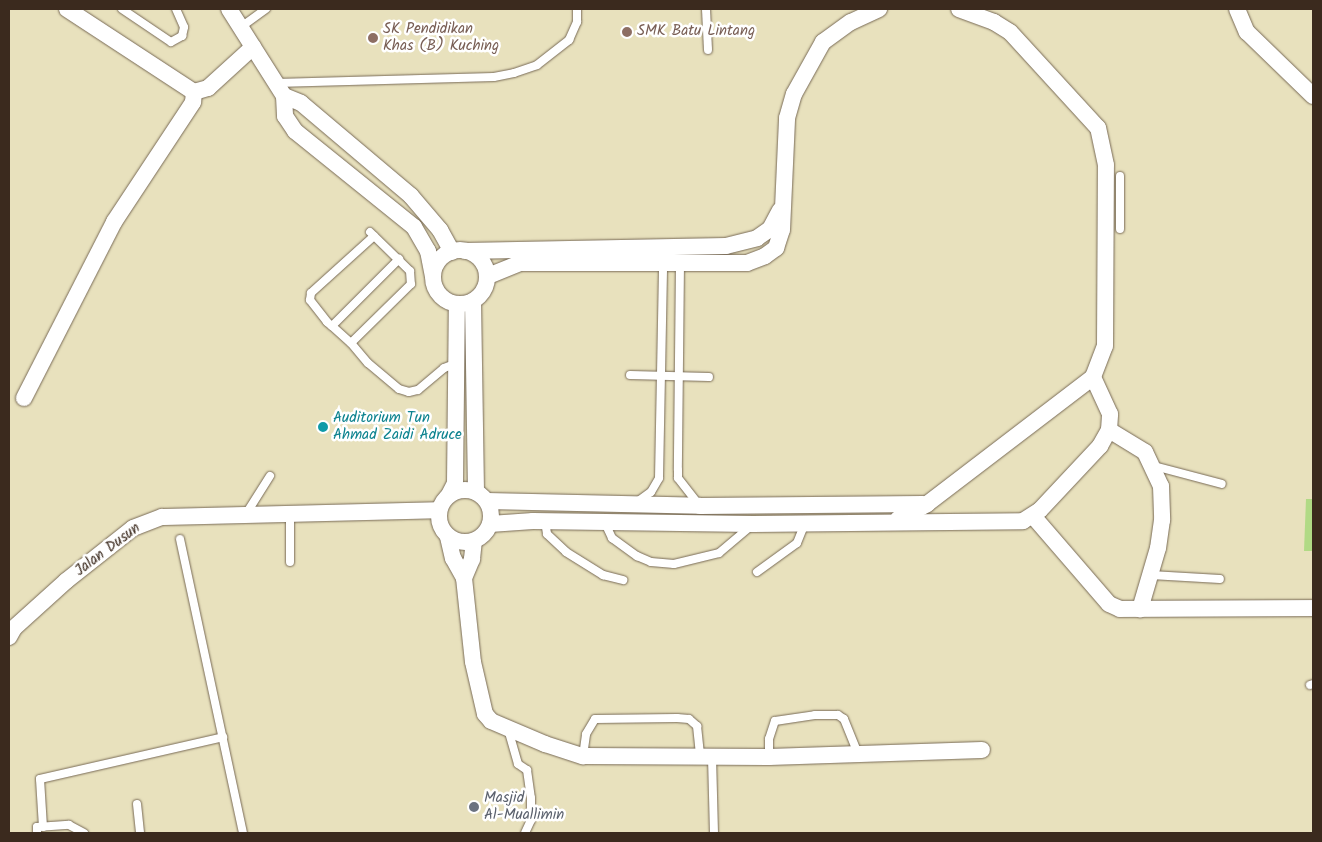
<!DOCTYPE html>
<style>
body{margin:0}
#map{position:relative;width:1322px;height:842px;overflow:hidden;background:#e8e1bd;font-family:Kalam,sans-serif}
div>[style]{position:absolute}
.green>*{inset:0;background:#b1da85}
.roads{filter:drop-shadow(0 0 1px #786a56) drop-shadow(0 0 1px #786a56)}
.service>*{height:8px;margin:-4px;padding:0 4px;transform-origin:4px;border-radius:4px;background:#fff}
.minor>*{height:16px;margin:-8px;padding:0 8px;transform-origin:8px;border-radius:8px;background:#fff}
.minor>.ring{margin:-8px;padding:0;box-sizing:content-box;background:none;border:16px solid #fff;border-radius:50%}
.dots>*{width:14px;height:14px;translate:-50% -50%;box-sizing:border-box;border:2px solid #fff;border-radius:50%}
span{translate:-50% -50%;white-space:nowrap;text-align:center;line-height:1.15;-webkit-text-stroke:5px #fff;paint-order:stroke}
.education-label{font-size:15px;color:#785e54}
.left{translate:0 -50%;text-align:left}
.culture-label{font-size:15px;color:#0d838f}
.street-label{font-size:15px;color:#3b2a1e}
.worship-label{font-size:15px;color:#5b616d}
.frame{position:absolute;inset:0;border:10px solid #3b2a1e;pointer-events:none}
</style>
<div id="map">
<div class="green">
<i style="clip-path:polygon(1306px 499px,1313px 499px,1313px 551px,1304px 551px)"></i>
</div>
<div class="roads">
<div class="service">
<i style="left:122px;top:9px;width:59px;rotate:34deg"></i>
<i style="left:171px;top:42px;width:13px;rotate:-29deg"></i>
<i style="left:182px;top:36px;width:9px;rotate:-77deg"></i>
<i style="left:184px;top:27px;width:20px;rotate:-114deg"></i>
<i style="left:706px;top:9px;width:41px;rotate:87.2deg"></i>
<i style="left:241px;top:27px;width:31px;rotate:-36deg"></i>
<i style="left:276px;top:83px;width:218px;rotate:-1.6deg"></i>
<i style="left:494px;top:77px;width:20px;rotate:-11deg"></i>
<i style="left:514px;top:73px;width:24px;rotate:-19deg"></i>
<i style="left:537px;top:65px;width:41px;rotate:-38deg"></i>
<i style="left:569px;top:40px;width:20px;rotate:-66deg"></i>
<i style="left:577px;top:22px;width:13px;rotate:-90deg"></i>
<i style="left:1120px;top:176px;width:53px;rotate:90deg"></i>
<i style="left:370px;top:232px;width:56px;rotate:44.3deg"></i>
<i style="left:410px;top:271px;width:13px;rotate:86deg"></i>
<i style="left:411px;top:284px;width:84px;rotate:135.5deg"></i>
<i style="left:351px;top:343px;width:26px;rotate:50deg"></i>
<i style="left:368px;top:363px;width:40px;rotate:40deg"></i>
<i style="left:399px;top:389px;width:10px;rotate:17deg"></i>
<i style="left:409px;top:392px;width:9px;rotate:-13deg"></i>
<i style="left:418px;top:390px;width:34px;rotate:-40deg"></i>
<i style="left:444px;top:368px;width:14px;rotate:-21deg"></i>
<i style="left:374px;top:236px;width:85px;rotate:137.9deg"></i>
<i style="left:311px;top:293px;width:7px;rotate:98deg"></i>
<i style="left:310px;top:300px;width:28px;rotate:52deg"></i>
<i style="left:327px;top:322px;width:6px;rotate:39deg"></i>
<i style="left:332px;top:326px;width:95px;rotate:-45deg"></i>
<i style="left:680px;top:263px;width:207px;rotate:90.6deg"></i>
<i style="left:678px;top:470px;width:8px;rotate:90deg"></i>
<i style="left:678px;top:478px;width:34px;rotate:52deg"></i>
<i style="left:332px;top:326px;width:25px;rotate:42deg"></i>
<i style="left:630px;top:375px;width:79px;rotate:1.5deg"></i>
<i style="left:1154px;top:466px;width:70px;rotate:14.8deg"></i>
<i style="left:637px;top:502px;width:17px;rotate:-36deg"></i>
<i style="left:651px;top:492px;width:16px;rotate:-60deg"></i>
<i style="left:659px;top:478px;width:215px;rotate:-88.9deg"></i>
<i style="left:246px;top:514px;width:45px;rotate:-57.7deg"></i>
<i style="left:545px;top:521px;width:13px;rotate:81deg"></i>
<i style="left:547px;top:534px;width:26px;rotate:43deg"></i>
<i style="left:566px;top:552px;width:44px;rotate:31.9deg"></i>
<i style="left:603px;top:575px;width:21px;rotate:14deg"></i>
<i style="left:605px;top:523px;width:17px;rotate:65deg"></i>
<i style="left:612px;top:538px;width:31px;rotate:36deg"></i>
<i style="left:637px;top:556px;width:15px;rotate:23deg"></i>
<i style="left:651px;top:562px;width:23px;rotate:5deg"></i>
<i style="left:674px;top:564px;width:46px;rotate:-13.7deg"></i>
<i style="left:719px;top:553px;width:43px;rotate:-40.3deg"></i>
<i style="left:180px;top:539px;width:301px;rotate:77.9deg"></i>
<i style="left:290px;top:562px;width:47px;rotate:-90deg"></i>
<i style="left:757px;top:572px;width:49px;rotate:-35.9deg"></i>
<i style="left:797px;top:543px;width:22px;rotate:-68deg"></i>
<i style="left:1151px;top:575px;width:69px;rotate:3.3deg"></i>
<i style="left:1310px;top:685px;width:3px;rotate:-18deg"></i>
<i style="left:508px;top:729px;width:36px;rotate:74deg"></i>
<i style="left:518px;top:764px;width:11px;rotate:34deg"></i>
<i style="left:527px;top:770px;width:28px;rotate:82deg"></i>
<i style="left:531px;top:798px;width:22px;rotate:90deg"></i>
<i style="left:531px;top:820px;width:14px;rotate:115deg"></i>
<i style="left:583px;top:756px;width:22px;rotate:-82deg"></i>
<i style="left:586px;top:734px;width:17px;rotate:-59deg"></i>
<i style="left:595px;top:719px;width:82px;rotate:-0.7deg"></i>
<i style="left:677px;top:718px;width:12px;rotate:5deg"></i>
<i style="left:689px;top:719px;width:11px;rotate:41deg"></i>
<i style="left:697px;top:726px;width:31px;rotate:84deg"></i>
<i style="left:712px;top:757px;width:76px;rotate:88.5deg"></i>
<i style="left:769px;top:757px;width:18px;rotate:-90deg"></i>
<i style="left:769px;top:739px;width:19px;rotate:-72deg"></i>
<i style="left:775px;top:721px;width:40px;rotate:-8.5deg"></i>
<i style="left:815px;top:715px;width:23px"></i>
<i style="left:838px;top:715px;width:7px;rotate:34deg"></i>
<i style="left:844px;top:719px;width:38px;rotate:68deg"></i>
<i style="left:137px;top:804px;width:29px;rotate:84deg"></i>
<i style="left:43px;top:827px;width:48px;rotate:-93.6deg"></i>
<i style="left:40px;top:779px;width:188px;rotate:-12.9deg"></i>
<i style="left:37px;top:833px;width:6px;rotate:-90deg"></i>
<i style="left:37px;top:827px;width:32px;rotate:-4deg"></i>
<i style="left:69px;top:825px;width:17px;rotate:28deg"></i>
</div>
<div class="minor">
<i style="left:67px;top:9px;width:152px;rotate:33.2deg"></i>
<i style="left:194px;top:92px;width:15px;rotate:-16deg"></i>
<i style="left:208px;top:88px;width:61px;rotate:-42.3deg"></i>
<i style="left:229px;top:9px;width:103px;rotate:57.7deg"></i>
<i style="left:1237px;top:9px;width:25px;rotate:67deg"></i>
<i style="left:1247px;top:32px;width:92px;rotate:44.1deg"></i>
<i style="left:284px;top:96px;width:20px;rotate:87deg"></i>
<i style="left:285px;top:116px;width:18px;rotate:56deg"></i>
<i style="left:295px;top:131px;width:153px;rotate:38.9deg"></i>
<i style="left:414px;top:227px;width:28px;rotate:60deg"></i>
<i style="left:428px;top:251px;width:25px;rotate:79deg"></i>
<i style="left:284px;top:96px;width:18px;rotate:22deg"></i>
<i style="left:301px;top:103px;width:144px;rotate:40.2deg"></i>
<i style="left:411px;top:196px;width:45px;rotate:49.5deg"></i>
<i style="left:440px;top:230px;width:25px;rotate:61deg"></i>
<i class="ring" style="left:433px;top:250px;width:38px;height:38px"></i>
<i style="left:465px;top:251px;width:261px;rotate:-1.1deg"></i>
<i style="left:726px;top:246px;width:32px;rotate:-14deg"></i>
<i style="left:757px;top:238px;width:16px;rotate:-35deg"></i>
<i style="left:770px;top:229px;width:21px;rotate:-62deg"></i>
<i style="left:488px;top:276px;width:35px;rotate:-22deg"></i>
<i style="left:520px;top:263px;width:227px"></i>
<i style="left:747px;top:263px;width:19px;rotate:-21deg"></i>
<i style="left:765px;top:256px;width:14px;rotate:-36deg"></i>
<i style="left:776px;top:248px;width:19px;rotate:-72deg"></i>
<i style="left:782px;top:230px;width:112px;rotate:-87.4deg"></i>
<i style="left:787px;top:118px;width:25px;rotate:-74deg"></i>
<i style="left:794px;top:94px;width:60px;rotate:-60.9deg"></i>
<i style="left:823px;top:42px;width:34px;rotate:-36deg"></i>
<i style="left:851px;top:22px;width:31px;rotate:-25deg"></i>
<i style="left:473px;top:301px;width:191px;rotate:89.1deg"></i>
<i style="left:24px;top:398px;width:198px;rotate:-62.9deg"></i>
<i style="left:114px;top:222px;width:144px;rotate:-56.6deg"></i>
<i style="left:193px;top:102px;width:10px;rotate:-84deg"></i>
<i style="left:1109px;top:430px;width:42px;rotate:31.4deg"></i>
<i style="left:1145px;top:452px;width:38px;rotate:65deg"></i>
<i style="left:1161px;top:486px;width:34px;rotate:88deg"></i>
<i style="left:1162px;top:520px;width:28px;rotate:98deg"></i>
<i style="left:1158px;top:548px;width:64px;rotate:106.4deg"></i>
<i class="ring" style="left:439px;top:490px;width:36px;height:36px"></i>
<i style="left:449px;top:495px;width:13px;rotate:-63deg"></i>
<i style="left:455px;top:483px;width:179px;rotate:-89.4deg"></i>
<i style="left:487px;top:501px;width:213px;rotate:1.3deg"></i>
<i style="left:700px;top:506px;width:223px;rotate:-0.5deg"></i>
<i style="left:1033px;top:516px;width:116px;rotate:49.2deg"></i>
<i style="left:1109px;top:604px;width:12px;rotate:24deg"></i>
<i style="left:1120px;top:609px;width:193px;rotate:-0.3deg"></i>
<i style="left:898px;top:519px;width:33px;rotate:-27deg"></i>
<i style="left:927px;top:504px;width:209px;rotate:-37.4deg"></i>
<i style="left:1093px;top:377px;width:33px;rotate:-69deg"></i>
<i style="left:1105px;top:346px;width:181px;rotate:-89.7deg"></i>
<i style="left:1106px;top:165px;width:38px;rotate:-102deg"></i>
<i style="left:1098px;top:128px;width:130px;rotate:-132.5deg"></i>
<i style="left:1010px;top:32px;width:19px;rotate:-148deg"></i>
<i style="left:994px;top:22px;width:37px;rotate:-160deg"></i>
<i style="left:490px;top:524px;width:43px;rotate:-4deg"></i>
<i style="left:533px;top:521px;width:220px;rotate:0.8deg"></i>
<i style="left:753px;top:524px;width:270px;rotate:-0.6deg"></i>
<i style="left:1023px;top:521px;width:20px;rotate:-33deg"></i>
<i style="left:1040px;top:510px;width:88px;rotate:-46.8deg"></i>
<i style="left:1100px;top:446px;width:18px;rotate:-61deg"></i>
<i style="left:1109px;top:430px;width:16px;rotate:-86deg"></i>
<i style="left:1110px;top:414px;width:41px;rotate:-114.7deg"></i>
<i style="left:448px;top:537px;width:22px;rotate:77deg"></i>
<i style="left:453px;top:558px;width:23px;rotate:61deg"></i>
<i style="left:464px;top:578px;width:84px;rotate:83.9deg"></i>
<i style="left:473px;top:662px;width:53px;rotate:77deg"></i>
<i style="left:485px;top:714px;width:9px;rotate:49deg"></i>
<i style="left:491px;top:721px;width:59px;rotate:23.1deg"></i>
<i style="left:545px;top:744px;width:40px;rotate:18deg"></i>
<i style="left:583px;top:756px;width:186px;rotate:0.3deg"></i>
<i style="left:769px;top:757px;width:213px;rotate:-1.9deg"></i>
<i style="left:464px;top:578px;width:21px;rotate:-67deg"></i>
<i style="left:472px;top:559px;width:18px;rotate:-84deg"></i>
<i style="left:9px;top:637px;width:10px;rotate:-61deg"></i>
<i style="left:14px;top:628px;width:70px;rotate:-42.1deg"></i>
<i style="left:66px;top:581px;width:85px;rotate:-38.3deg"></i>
<i style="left:133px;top:528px;width:31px;rotate:-21deg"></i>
<i style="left:162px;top:517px;width:277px;rotate:-1.4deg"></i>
</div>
</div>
<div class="dots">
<i style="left:627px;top:32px;background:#8d6e63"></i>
<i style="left:373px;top:38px;background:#8d6e63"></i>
<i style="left:323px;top:427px;background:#0f9aa8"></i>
<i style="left:474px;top:807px;background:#6b7280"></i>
</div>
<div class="education-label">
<span class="left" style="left:383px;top:38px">SK Pendidikan<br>Khas (B) Kuching</span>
<span class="left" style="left:637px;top:32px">SMK Batu Lintang</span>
</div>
<div class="culture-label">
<span class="left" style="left:333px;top:427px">Auditorium Tun<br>Ahmad Zaidi Adruce</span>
</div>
<div class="street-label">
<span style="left:108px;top:550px;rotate:-37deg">Jalan Dusun</span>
</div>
<div class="worship-label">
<span class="left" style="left:484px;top:807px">Masjid<br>Al-Muallimin</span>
</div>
<div class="frame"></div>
</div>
